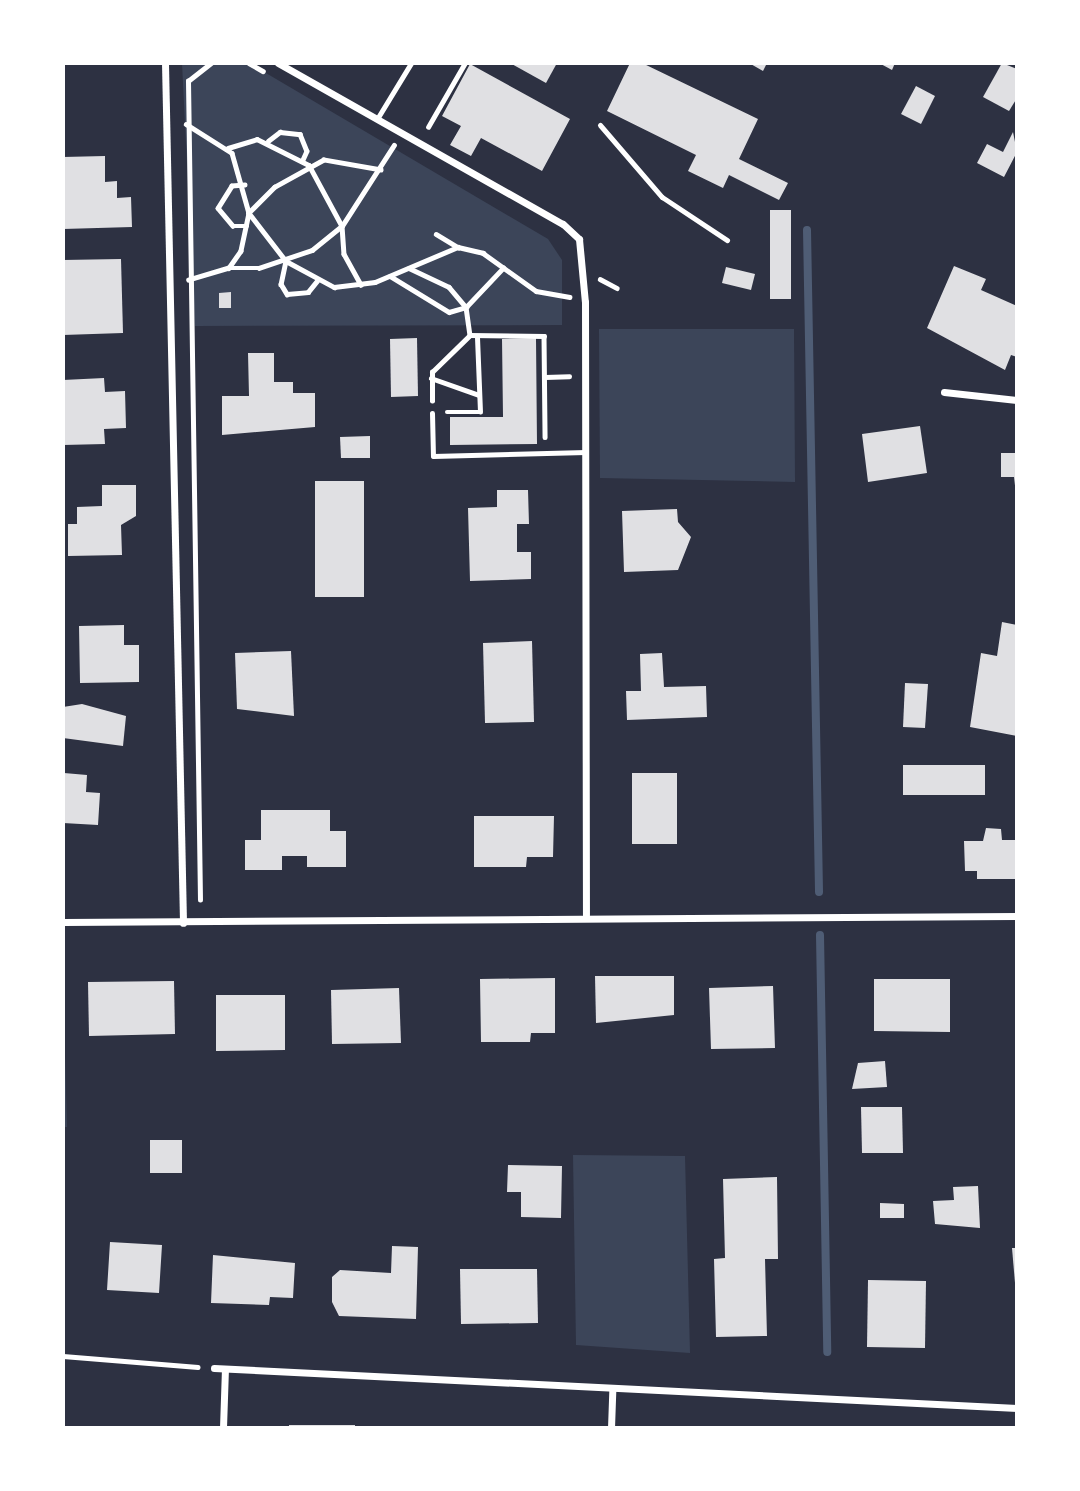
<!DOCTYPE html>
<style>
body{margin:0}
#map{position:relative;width:1080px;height:1491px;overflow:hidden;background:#2d3142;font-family:Raleway,sans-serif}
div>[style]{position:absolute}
.green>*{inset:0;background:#3c4559}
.stream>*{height:8px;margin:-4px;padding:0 4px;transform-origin:4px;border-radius:4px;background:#4f5d75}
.building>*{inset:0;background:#e0e0e3}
.path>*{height:4.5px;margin:-2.25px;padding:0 2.25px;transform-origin:2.25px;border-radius:2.25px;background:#fff}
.service>*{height:5px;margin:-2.5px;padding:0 2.5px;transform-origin:2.5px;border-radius:2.5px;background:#fff}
.minor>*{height:7px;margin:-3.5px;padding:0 3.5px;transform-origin:3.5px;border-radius:3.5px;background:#fff}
span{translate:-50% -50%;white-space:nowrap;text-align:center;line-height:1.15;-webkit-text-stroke:6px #fff;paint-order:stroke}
.frame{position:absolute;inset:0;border:65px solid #fff;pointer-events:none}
</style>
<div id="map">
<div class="green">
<i style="clip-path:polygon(182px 63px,249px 63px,548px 239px,562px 260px,562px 325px,195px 326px)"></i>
<i style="clip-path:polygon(599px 329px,794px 329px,795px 482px,600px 478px)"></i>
<i style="clip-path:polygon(63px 981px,67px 1127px,63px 1127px)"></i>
<i style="clip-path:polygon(573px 1155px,685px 1156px,690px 1353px,576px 1345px)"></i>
</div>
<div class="stream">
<i style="left:807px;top:230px;width:662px;rotate:88.96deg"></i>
<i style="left:820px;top:935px;width:417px;rotate:89deg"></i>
</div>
<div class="building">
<i style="clip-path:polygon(510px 63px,557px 63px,546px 83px)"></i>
<i style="clip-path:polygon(630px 63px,642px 63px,758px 119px,739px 159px,788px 183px,779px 200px,729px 175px,723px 188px,688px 171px,696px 155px,607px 111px)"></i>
<i style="clip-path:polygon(749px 63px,767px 63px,763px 71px)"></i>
<i style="clip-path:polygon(879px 63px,895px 63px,892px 70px)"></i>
<i style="clip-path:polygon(1002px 63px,1017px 69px,1017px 98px,1009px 111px,983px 97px)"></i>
<i style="clip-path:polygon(470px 64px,570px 119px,542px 171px,481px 138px,471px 156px,450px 145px,461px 126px,442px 116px)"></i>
<i style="clip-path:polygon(916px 86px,935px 96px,921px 124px,901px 114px)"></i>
<i style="clip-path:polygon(1013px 132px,1017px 152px,1004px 177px,977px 163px,987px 144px,1003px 152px)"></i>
<i style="clip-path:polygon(105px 156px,105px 182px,117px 181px,117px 198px,131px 197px,132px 227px,63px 229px,63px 157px)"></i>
<i style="clip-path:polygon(770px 210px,791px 210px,791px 299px,770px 299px)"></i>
<i style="clip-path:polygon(121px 259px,123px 333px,63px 335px,63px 260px)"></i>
<i style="clip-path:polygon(954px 266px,986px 279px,981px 290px,1017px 306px,1017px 357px,1011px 355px,1005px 370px,927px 328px)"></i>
<i style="clip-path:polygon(726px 267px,755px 274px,751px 290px,722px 283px)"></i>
<i style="clip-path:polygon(231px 292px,231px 308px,219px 308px,219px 293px)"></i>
<i style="clip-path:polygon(417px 338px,418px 396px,391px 397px,390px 339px)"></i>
<i style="clip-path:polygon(536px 338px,537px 444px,450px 445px,450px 417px,503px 417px,502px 339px)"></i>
<i style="clip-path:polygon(248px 353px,274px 353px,274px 382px,293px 382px,293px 393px,315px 393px,315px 427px,222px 435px,222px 396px,249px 396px)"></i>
<i style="clip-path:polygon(104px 378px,105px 392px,125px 391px,126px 428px,104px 429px,105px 444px,63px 445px,63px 380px)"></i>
<i style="clip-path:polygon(920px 426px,927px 473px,868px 482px,862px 434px)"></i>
<i style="clip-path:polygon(370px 436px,370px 458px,341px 458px,340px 437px)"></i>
<i style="clip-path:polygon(1001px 453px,1017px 453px,1017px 503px,1014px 477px,1001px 477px)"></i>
<i style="clip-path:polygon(315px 481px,364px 481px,364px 597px,315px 597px)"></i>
<i style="clip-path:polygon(102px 485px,136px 485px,136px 516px,121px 525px,122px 555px,68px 556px,68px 524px,77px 524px,77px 507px,102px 506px)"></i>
<i style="clip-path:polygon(497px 490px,528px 490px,529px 524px,517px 524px,517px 552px,531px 552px,531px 579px,470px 581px,468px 508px,497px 507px)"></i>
<i style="clip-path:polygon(677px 509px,678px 522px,691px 537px,678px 570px,624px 572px,622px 511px)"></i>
<i style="clip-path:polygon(1002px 622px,1017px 625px,1017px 736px,970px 727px,981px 653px,997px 656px)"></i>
<i style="clip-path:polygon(124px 625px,124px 645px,139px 645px,139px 682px,80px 683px,79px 626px)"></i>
<i style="clip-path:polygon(532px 641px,534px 722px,485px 723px,483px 643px)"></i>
<i style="clip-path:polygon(291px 651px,294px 716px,237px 709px,235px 653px)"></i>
<i style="clip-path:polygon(662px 653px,664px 687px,706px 686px,707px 717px,627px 720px,626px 691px,641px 691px,640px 654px)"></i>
<i style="clip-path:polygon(905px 683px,928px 684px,925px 728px,903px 727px)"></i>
<i style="clip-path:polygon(82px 704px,126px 716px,123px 746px,63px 738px,63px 707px)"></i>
<i style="clip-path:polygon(903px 765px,985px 765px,985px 795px,903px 795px)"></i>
<i style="clip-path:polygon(64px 773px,87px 775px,86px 792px,100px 793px,98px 825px,63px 823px)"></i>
<i style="clip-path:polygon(632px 773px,677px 773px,677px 844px,632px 844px)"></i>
<i style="clip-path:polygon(261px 810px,330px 810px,330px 831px,346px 831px,346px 867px,307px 867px,307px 856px,282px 856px,282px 870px,245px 870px,245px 840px,261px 840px)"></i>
<i style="clip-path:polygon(474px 816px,554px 816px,553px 857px,527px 857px,526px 867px,474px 867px)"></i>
<i style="clip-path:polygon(986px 828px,1001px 829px,1002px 840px,1016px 840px,1017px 879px,977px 879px,977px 871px,965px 871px,964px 841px,983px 841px)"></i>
<i style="clip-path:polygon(595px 976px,674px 976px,674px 1015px,596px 1023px)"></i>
<i style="clip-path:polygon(555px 978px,555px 1033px,531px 1033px,530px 1042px,481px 1042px,480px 979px)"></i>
<i style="clip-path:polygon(874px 979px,950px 979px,950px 1032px,874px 1031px)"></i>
<i style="clip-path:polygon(174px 981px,175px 1034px,89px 1036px,88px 982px)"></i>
<i style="clip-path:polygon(773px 986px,775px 1048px,711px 1049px,709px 988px)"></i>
<i style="clip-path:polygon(399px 988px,401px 1043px,332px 1044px,331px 990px)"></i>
<i style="clip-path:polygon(216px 995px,285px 995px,285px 1050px,216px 1051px)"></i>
<i style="clip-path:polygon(885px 1061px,887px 1087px,852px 1089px,858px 1063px)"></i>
<i style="clip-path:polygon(861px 1107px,902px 1107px,903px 1153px,862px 1153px)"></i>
<i style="clip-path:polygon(150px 1140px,182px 1140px,182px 1173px,150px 1173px)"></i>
<i style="clip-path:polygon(508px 1165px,562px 1166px,561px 1218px,521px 1217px,521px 1192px,507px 1192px)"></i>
<i style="clip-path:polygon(777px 1177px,778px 1259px,765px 1259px,767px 1336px,716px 1337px,714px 1259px,725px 1258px,723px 1179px)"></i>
<i style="clip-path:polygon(978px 1186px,980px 1228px,935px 1224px,933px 1201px,954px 1200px,953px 1187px)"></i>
<i style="clip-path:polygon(880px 1203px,904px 1204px,904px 1218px,880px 1218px)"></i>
<i style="clip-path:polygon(110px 1242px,162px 1245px,159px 1293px,107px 1290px)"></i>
<i style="clip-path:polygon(392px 1246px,418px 1247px,416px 1319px,339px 1316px,332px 1302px,332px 1277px,340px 1270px,391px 1273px)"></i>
<i style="clip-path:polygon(1012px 1248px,1017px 1248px,1017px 1283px,1015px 1283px)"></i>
<i style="clip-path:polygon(213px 1255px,295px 1263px,293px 1298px,270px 1297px,269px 1305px,211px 1303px)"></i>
<i style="clip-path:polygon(460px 1269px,537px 1269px,538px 1323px,461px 1324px)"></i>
<i style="clip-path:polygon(868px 1280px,926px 1281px,925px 1348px,867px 1347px)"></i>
<i style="clip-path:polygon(289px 1425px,355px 1425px,355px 1428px,289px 1428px)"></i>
</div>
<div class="path">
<i style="left:249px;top:63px;width:16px;rotate:30deg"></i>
<i style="left:186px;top:124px;width:54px;rotate:32.2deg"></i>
<i style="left:232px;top:153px;width:62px;rotate:74.2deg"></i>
<i style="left:249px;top:213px;width:39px;rotate:102deg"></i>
<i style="left:241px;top:251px;width:21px;rotate:125deg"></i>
<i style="left:229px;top:268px;width:42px;rotate:163.3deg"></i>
<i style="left:428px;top:127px;width:74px;rotate:-60deg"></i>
<i style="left:268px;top:141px;width:15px;rotate:-37deg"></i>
<i style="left:280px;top:132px;width:20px;rotate:6deg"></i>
<i style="left:300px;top:134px;width:18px;rotate:68deg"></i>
<i style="left:307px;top:151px;width:10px;rotate:114deg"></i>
<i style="left:228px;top:148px;width:30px;rotate:-17deg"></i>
<i style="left:257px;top:139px;width:58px;rotate:26.6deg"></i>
<i style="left:309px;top:165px;width:69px;rotate:61.6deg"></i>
<i style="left:342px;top:226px;width:28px;rotate:86deg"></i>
<i style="left:344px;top:254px;width:35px;rotate:61deg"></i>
<i style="left:381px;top:170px;width:58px;rotate:-170deg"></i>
<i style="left:324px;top:160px;width:56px;rotate:151.1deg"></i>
<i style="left:275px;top:187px;width:37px;rotate:135deg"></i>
<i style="left:249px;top:213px;width:61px;rotate:52.4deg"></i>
<i style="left:286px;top:261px;width:55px;rotate:28.4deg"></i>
<i style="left:334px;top:287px;width:41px;rotate:-7deg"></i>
<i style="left:375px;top:282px;width:90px;rotate:-22.9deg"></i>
<i style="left:458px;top:247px;width:26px;rotate:13deg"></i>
<i style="left:483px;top:253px;width:65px;rotate:35.6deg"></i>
<i style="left:536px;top:291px;width:34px;rotate:10deg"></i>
<i style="left:245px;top:185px;width:13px;rotate:176deg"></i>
<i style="left:232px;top:186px;width:26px;rotate:122deg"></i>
<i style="left:218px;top:208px;width:23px;rotate:50deg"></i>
<i style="left:233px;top:226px;width:14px"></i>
<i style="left:436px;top:234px;width:26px;rotate:31deg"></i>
<i style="left:286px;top:261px;width:24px;rotate:102deg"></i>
<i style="left:281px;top:284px;width:12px;rotate:59deg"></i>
<i style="left:287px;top:294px;width:21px;rotate:-5deg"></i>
<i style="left:308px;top:292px;width:14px;rotate:-51deg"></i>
<i style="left:229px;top:268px;width:30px"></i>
<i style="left:259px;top:268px;width:56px;rotate:-18.8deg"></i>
<i style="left:312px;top:250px;width:38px;rotate:-39deg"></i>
<i style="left:342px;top:226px;width:96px;rotate:-57.3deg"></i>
<i style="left:409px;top:268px;width:44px;rotate:25.4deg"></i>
<i style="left:449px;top:287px;width:26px;rotate:50deg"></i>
<i style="left:466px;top:307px;width:28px;rotate:82deg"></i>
<i style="left:470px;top:335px;width:74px;rotate:0.8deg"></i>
<i style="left:544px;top:336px;width:101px;rotate:89.4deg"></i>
<i style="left:390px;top:276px;width:69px;rotate:31.4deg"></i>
<i style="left:449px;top:312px;width:18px;rotate:-16deg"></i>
<i style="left:466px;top:307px;width:54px;rotate:-46.5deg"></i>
<i style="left:600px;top:279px;width:19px;rotate:28deg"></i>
<i style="left:545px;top:377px;width:24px;rotate:-2deg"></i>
<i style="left:431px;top:378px;width:51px;rotate:19.5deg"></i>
<i style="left:432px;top:401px;width:29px;rotate:-90deg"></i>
<i style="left:432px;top:372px;width:53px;rotate:-44.2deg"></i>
<i style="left:447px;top:412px;width:33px"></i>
<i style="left:480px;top:412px;width:74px;rotate:-92.3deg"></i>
<i style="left:200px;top:900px;width:819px;rotate:-90.84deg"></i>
<i style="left:188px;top:81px;width:29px;rotate:-38deg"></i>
<i style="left:63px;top:1356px;width:135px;rotate:4.7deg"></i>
</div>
<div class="service">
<i style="left:377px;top:119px;width:66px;rotate:-58.7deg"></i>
<i style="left:600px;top:125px;width:95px;rotate:49.3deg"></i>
<i style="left:662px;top:197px;width:78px;rotate:33.5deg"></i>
<i style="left:432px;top:413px;width:43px;rotate:88.7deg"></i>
<i style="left:433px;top:456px;width:153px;rotate:-1.5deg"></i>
</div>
<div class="minor">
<i style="left:165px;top:63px;width:860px;rotate:88.8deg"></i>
<i style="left:278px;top:63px;width:327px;rotate:29.5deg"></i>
<i style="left:563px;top:224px;width:22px;rotate:43deg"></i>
<i style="left:579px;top:239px;width:63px;rotate:84.6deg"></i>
<i style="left:585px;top:302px;width:613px;rotate:89.91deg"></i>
<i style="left:944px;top:392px;width:73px;rotate:6.3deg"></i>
<i style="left:63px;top:922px;width:954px;rotate:-0.36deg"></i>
<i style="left:214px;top:1368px;width:804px;rotate:2.85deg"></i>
<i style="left:223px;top:1428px;width:59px;rotate:-88.1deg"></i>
<i style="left:611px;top:1428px;width:38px;rotate:-88deg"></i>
</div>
<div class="frame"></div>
</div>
